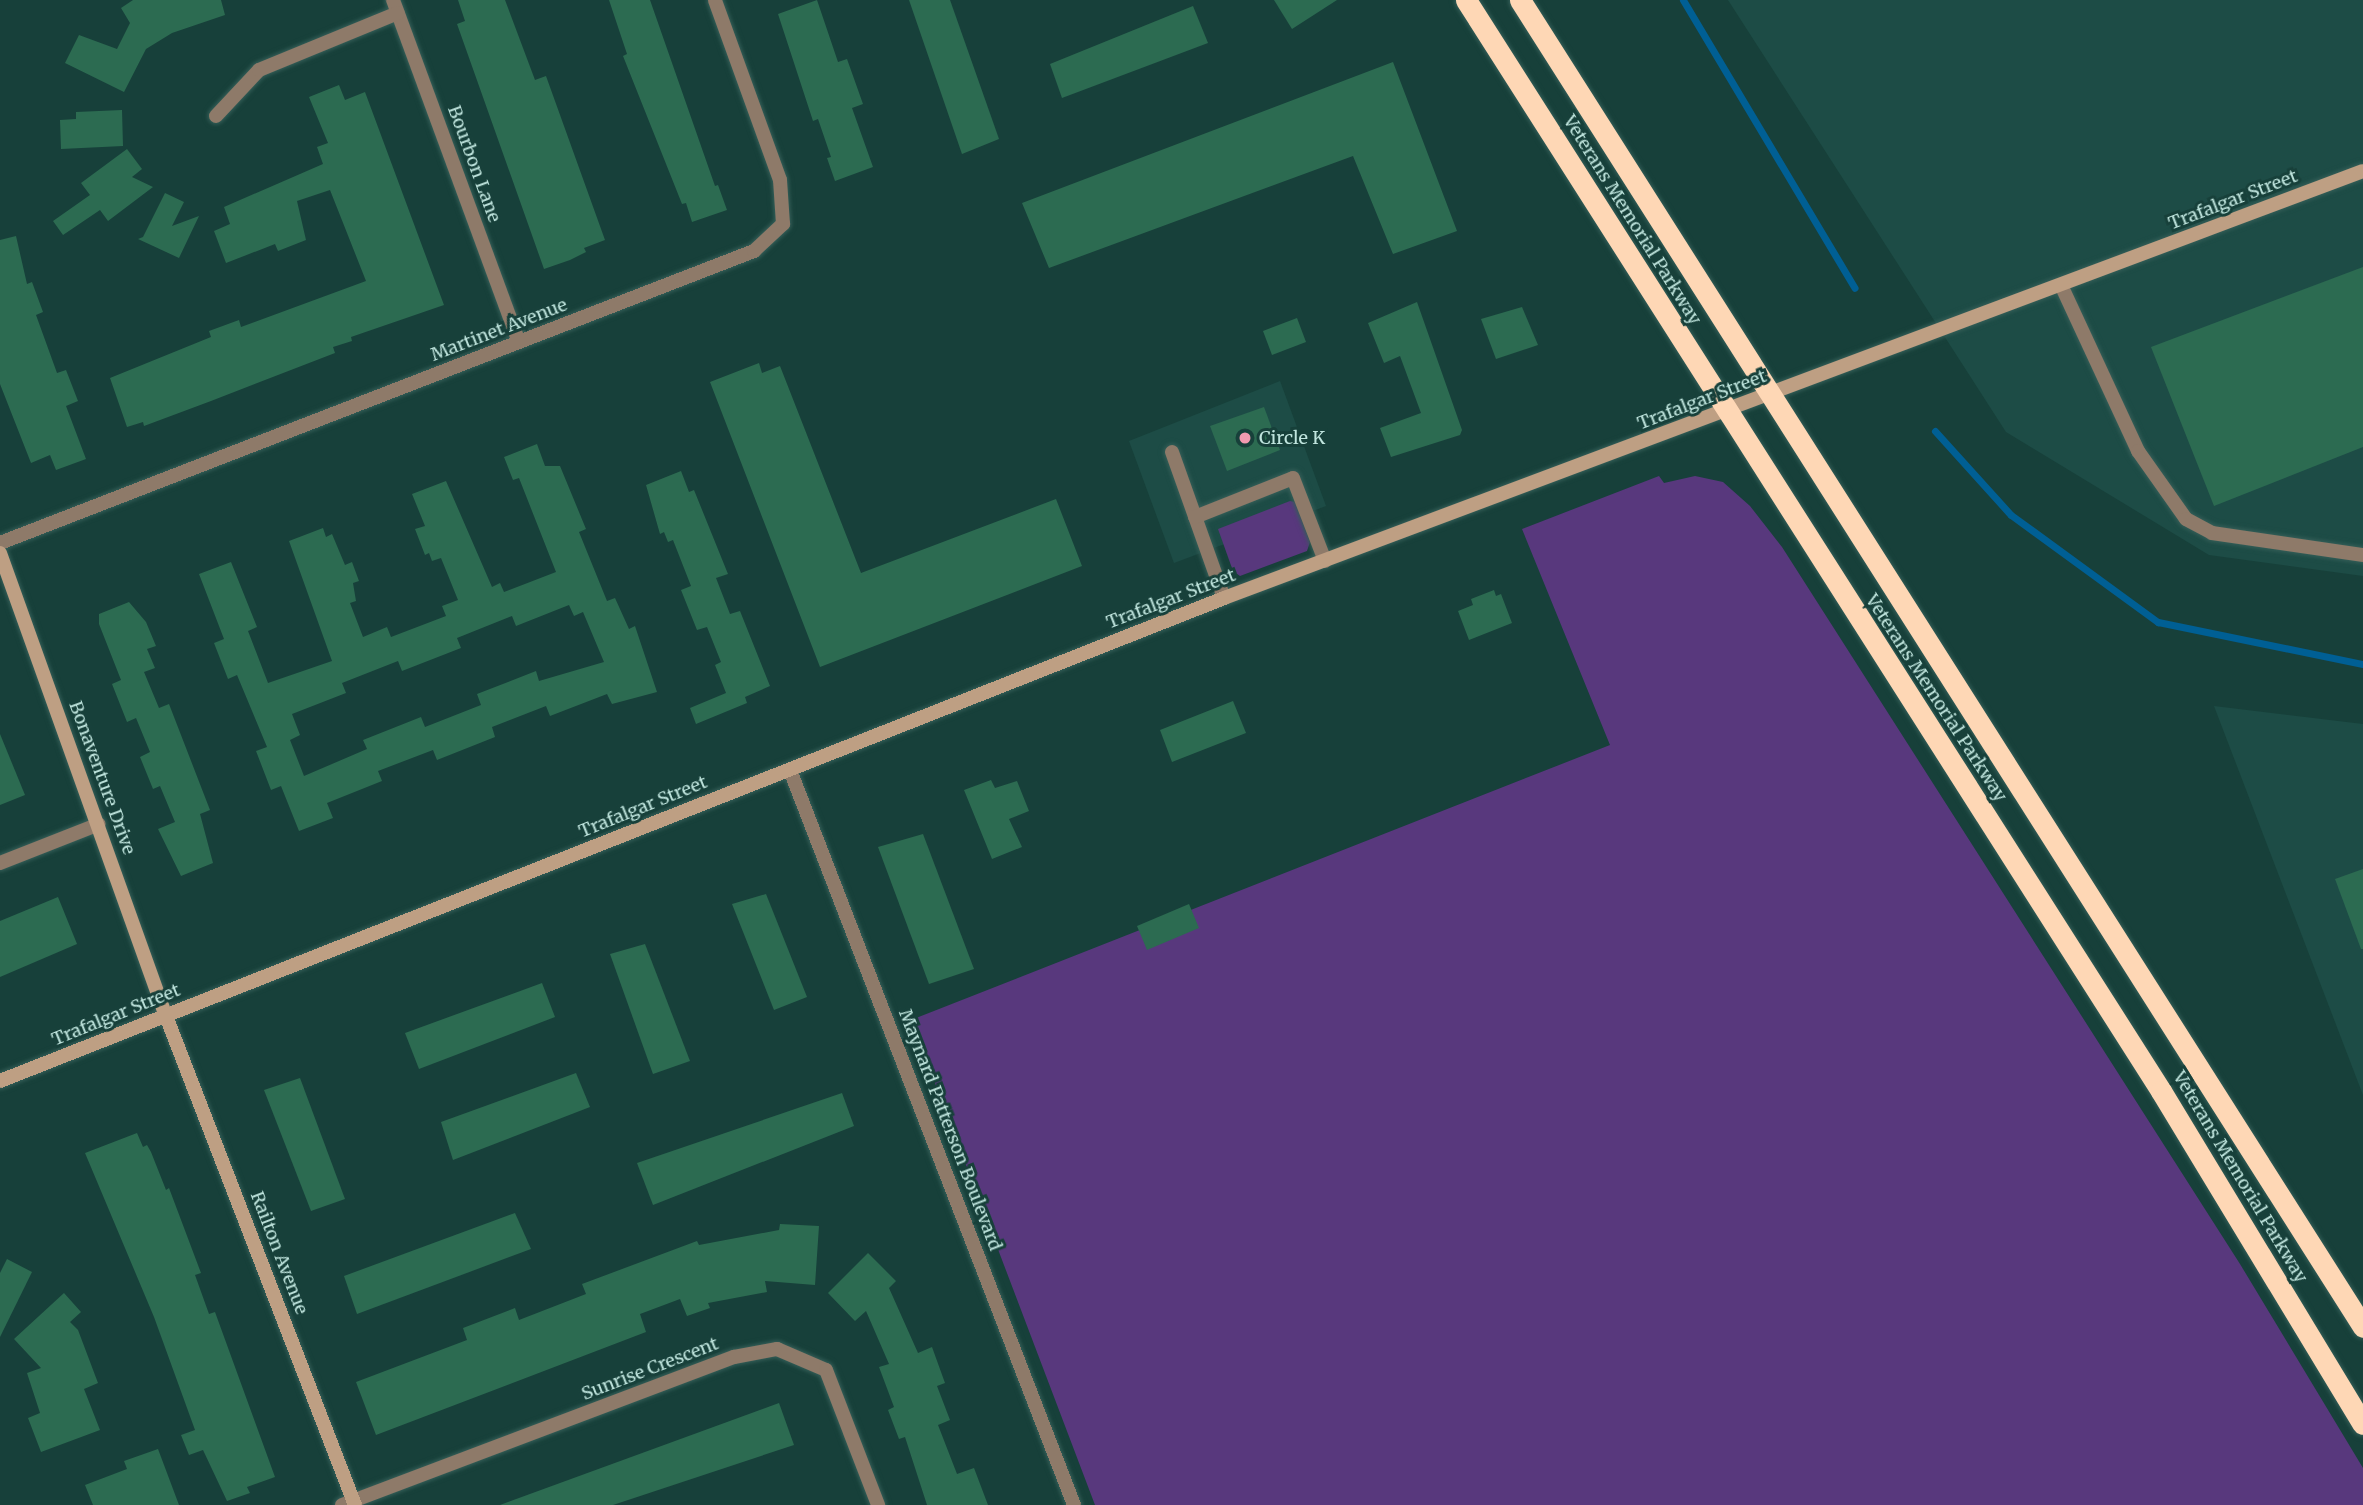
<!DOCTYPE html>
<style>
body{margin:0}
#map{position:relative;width:2363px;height:1505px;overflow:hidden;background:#17403a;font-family:Merriweather,serif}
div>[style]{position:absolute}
.built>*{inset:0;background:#1d4c46}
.green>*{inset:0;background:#58387d}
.stream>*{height:7px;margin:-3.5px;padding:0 3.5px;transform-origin:3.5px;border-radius:3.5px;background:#005f94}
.building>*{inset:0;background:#2c6b51}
.roads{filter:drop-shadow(0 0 2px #355e58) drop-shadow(0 0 2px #355e58)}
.lane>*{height:14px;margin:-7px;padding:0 7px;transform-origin:7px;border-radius:7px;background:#8e7a69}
.street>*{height:14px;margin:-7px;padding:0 7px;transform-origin:7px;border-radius:7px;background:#8e7a69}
.secondary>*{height:14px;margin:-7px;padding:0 7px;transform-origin:7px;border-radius:7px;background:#be9f83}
.highway>*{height:21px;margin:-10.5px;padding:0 10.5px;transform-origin:10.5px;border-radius:10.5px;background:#fed7b5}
.dots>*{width:19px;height:19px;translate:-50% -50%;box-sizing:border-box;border:4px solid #17403a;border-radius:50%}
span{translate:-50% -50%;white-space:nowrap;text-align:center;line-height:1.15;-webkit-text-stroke:6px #17403a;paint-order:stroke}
.street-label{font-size:18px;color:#c0e5de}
.poi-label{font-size:18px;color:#c0e5de}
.left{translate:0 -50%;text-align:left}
</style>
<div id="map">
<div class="built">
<i style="clip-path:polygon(1728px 0,2363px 0,2363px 576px,2209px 555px,2006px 432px)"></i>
<i style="clip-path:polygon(1280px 381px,1326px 506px,1174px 563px,1129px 441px)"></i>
<i style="clip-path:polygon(2214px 706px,2363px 724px,2363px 1095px)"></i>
</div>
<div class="green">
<i style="clip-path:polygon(1659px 476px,1664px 483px,1695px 476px,1723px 482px,1750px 506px,1782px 547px,2240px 1264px,2363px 1468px,2363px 1505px,1095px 1505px,911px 1020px,1610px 745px,1522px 529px)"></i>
<i style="clip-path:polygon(1290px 501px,1295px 502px,1310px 542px,1307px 551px,1240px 576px,1233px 571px,1218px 529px)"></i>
</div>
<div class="stream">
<i style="left:1683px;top:0;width:335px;rotate:59.2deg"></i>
<i style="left:1935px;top:431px;width:113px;rotate:47.9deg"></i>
<i style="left:2011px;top:515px;width:182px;rotate:36.1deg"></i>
<i style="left:2158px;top:622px;width:209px;rotate:11.6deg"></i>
</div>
<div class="building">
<i style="clip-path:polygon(133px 0,221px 0,225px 15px,172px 33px,146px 49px,124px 92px,65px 63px,79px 35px,117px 49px,130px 23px,121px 8px)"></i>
<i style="clip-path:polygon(458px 0,505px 0,535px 80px,546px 76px,605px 240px,584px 248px,586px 252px,570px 260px,544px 269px,457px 24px,465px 21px)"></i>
<i style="clip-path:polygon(609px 0,650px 0,715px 186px,718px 185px,727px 210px,692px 222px,686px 203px,682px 204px,623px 56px,627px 54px)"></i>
<i style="clip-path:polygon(817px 0,838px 62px,847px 59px,863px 104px,852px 108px,873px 167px,835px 181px,827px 158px,831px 157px,818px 119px,813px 121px,778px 14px)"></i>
<i style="clip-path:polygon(909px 0,950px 0,999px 139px,962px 154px)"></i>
<i style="clip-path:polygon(1274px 0,1337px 0,1292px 29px)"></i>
<i style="clip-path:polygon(1193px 6px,1208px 43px,1062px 98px,1050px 64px)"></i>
<i style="clip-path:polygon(1393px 62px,1457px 231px,1393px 254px,1353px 156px,1049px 268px,1022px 203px)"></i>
<i style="clip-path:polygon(339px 85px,345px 100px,365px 92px,444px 305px,351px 337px,352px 341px,333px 347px,335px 353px,211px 401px,144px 426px,143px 422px,127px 427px,110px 378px,211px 337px,209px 331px,239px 320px,241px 327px,366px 281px,330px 190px,297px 201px,306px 240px,278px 251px,275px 244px,226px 263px,214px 231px,230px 224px,224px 207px,323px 164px,317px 147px,328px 143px,309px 97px)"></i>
<i style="clip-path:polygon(122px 110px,123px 146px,61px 149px,60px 120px,76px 119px,76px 112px)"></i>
<i style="clip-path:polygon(127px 149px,142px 169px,132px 177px,153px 187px,108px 221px,100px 210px,63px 235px,53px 221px,90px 195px,81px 183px)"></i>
<i style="clip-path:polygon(165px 193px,184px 202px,172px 226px,199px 216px,179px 258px,138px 239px,143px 237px)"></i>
<i style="clip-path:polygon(16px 236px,27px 284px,32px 282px,43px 312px,36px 315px,57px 373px,66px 370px,78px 401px,66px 406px,86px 459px,56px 470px,50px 455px,31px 463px,0 384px,0 240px)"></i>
<i style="clip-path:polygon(2363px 267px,2363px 447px,2214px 506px,2151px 347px)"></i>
<i style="clip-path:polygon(1417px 302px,1462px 430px,1460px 435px,1391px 457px,1380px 428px,1421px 413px,1400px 356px,1384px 363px,1368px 323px)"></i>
<i style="clip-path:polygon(1522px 307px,1538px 345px,1496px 359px,1481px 319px)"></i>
<i style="clip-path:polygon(1297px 318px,1306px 342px,1272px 355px,1263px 331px)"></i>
<i style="clip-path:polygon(759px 363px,762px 373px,780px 366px,861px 573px,1056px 499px,1082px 566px,820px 667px,710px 382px)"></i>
<i style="clip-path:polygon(1264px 407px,1280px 450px,1227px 471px,1210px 426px)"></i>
<i style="clip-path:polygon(evenodd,537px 444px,545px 466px,560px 466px,586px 529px,579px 532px,607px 601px,615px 598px,629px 629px,635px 626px,657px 692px,612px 704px,607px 694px,550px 716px,546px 706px,492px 727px,495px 737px,437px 760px,433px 750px,378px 771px,382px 781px,327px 803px,333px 818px,299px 831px,281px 786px,271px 790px,256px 751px,267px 747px,237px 675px,228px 679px,214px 643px,224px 639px,199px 574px,231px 562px,257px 627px,248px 631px,268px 683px,332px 661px,289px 541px,323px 528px,326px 537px,332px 534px,345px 565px,352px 562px,359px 581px,353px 583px,356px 601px,350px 603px,363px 637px,387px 627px,391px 637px,446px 616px,442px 606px,458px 600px,441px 558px,432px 561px,429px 553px,425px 555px,415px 529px,425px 526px,412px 494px,446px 481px,492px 587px,500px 583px,504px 592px,556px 572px,519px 478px,513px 480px,504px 457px,537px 444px,569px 605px,574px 616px,583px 612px,604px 662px,539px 681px,536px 671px,477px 694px,481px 705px,425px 727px,421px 717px,363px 740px,367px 749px,304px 776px,290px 740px,300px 735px,292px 714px,346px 693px,342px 683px,398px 661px,402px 671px,461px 648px,457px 638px,512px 616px,516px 626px,569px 605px)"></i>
<i style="clip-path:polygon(681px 471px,689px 492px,694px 490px,728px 574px,716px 578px,730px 614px,740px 611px,770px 686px,745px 697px,747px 703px,696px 724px,690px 708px,726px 693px,715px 665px,721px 662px,707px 627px,697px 630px,681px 590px,691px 586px,673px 540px,668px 542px,664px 532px,660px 534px,646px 485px)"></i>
<i style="clip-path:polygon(1494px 590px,1496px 596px,1501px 594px,1512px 623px,1469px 640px,1458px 611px,1473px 605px,1471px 599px)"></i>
<i style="clip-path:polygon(129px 602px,146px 622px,156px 646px,147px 649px,155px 668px,144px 672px,159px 708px,169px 704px,210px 810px,200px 814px,213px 863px,181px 876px,158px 829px,175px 822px,160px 786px,153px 789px,140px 757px,150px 752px,136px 718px,127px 722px,112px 684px,121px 680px,99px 624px,99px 614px)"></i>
<i style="clip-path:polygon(1233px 701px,1246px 733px,1172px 762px,1160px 730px)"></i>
<i style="clip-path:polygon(0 734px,25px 795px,0 805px)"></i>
<i style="clip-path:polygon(991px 780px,995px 788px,1017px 781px,1029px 811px,1009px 819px,1022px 847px,992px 859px,964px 790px)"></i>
<i style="clip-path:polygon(923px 834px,974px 969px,929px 984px,878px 847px)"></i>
<i style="clip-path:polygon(2363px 869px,2363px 949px,2361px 949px,2335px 879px)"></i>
<i style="clip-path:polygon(766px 894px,807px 997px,774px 1010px,732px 904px)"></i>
<i style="clip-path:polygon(58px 897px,77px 944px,0 977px,0 921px)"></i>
<i style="clip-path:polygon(1189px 904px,1199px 928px,1147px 950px,1137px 926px)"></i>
<i style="clip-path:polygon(645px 944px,690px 1061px,653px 1074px,610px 954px)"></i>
<i style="clip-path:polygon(542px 983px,555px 1017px,419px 1069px,405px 1033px)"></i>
<i style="clip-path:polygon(576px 1073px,590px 1107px,453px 1160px,441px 1122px)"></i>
<i style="clip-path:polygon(300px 1078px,345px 1199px,311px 1211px,264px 1090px)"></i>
<i style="clip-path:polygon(842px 1093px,854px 1126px,653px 1205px,637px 1163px)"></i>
<i style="clip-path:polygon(137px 1133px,143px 1147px,147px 1145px,151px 1152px,166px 1190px,169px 1188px,201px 1273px,195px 1275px,209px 1314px,215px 1312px,275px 1477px,247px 1487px,250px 1493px,227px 1501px,203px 1450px,189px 1455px,181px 1435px,195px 1430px,154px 1317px,85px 1153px)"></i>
<i style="clip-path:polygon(515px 1213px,531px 1249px,357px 1314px,344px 1276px)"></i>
<i style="clip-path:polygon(780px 1224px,819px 1226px,815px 1285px,765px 1281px,767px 1292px,708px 1303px,710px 1308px,687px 1316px,680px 1299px,640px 1314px,646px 1332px,376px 1435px,356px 1382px,467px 1340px,463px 1328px,515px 1308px,519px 1320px,586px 1294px,582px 1284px,697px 1241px,699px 1245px,779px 1230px)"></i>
<i style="clip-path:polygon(868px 1253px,896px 1281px,889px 1288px,918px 1353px,932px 1347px,945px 1383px,937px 1386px,950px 1420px,938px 1425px,957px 1474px,974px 1468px,988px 1505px,927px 1505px,905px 1437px,899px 1439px,888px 1410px,894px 1407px,879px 1367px,889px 1364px,866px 1311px,855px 1321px,828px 1293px)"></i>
<i style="clip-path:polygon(7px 1259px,32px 1272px,0 1337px,0 1273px)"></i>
<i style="clip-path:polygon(64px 1293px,81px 1312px,70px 1322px,78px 1330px,98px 1383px,84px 1389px,100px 1430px,41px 1452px,28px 1418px,40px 1413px,27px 1373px,41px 1368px,14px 1339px)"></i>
<i style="clip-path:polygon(779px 1403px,794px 1445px,613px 1505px,500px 1505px)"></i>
<i style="clip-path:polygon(158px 1449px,179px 1505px,93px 1505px,85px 1485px,127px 1469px,124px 1461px)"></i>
</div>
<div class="roads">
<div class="lane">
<i style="left:2061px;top:285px;width:183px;rotate:65.1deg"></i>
<i style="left:2138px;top:451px;width:83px;rotate:54.8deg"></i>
<i style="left:2186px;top:519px;width:30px;rotate:28deg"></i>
<i style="left:2212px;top:533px;width:153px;rotate:8.3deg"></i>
<i style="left:1172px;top:452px;width:155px;rotate:70.4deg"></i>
<i style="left:1195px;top:517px;width:105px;rotate:-21.7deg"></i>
<i style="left:1293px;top:478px;width:89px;rotate:68.9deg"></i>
</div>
<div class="street">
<i style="left:393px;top:0;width:364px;rotate:69.8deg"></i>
<i style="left:216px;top:116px;width:63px;rotate:-46.9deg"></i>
<i style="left:259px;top:70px;width:150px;rotate:-22.3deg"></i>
<i style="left:0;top:543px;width:809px;rotate:-21.17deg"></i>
<i style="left:754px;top:251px;width:40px;rotate:-43deg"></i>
<i style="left:783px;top:224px;width:44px;rotate:-93.9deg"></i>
<i style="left:780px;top:180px;width:191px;rotate:-109.9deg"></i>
<i style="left:790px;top:770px;width:788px;rotate:68.87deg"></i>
<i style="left:0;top:863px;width:106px;rotate:-21.5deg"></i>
<i style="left:342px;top:1505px;width:419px;rotate:-20.7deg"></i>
<i style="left:734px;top:1357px;width:44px;rotate:-10.5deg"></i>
<i style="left:777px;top:1349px;width:53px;rotate:23.2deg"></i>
<i style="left:826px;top:1370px;width:145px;rotate:68.9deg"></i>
</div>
<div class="secondary">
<i style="left:0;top:553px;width:492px;rotate:70.3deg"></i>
<i style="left:166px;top:1016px;width:524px;rotate:68.87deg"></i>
<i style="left:0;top:1081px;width:1316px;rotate:-21.53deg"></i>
<i style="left:1224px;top:598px;width:1216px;rotate:-20.55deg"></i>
</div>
<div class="highway">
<i style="left:1466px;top:0;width:1294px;rotate:57.5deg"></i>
<i style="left:2161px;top:1091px;width:389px;rotate:58.8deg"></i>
<i style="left:1520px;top:0;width:1572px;rotate:57.57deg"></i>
</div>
</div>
<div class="dots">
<i style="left:1245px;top:438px;background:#f29ab0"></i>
</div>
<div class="street-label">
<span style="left:474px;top:164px;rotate:70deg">Bourbon Lane</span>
<span style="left:2233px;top:200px;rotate:-21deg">Trafalgar Street</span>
<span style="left:1632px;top:220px;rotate:58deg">Veterans Memorial Parkway</span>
<span style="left:499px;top:330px;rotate:-21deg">Martinet Avenue</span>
<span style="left:1702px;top:400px;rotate:-21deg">Trafalgar Street</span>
<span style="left:1171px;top:599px;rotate:-21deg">Trafalgar Street</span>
<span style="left:1936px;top:698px;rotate:57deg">Veterans Memorial Parkway</span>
<span style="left:102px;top:778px;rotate:70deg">Bonaventure Drive</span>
<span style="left:643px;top:807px;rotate:-22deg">Trafalgar Street</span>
<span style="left:116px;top:1015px;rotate:-22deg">Trafalgar Street</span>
<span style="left:950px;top:1130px;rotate:69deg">Maynard Patterson Boulevard</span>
<span style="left:2240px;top:1177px;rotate:59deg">Veterans Memorial Parkway</span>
<span style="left:279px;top:1253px;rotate:69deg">Railton Avenue</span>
<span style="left:650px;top:1369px;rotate:-21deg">Sunrise Crescent</span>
</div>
<div class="poi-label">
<span class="left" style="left:1259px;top:438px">Circle K</span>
</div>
</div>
